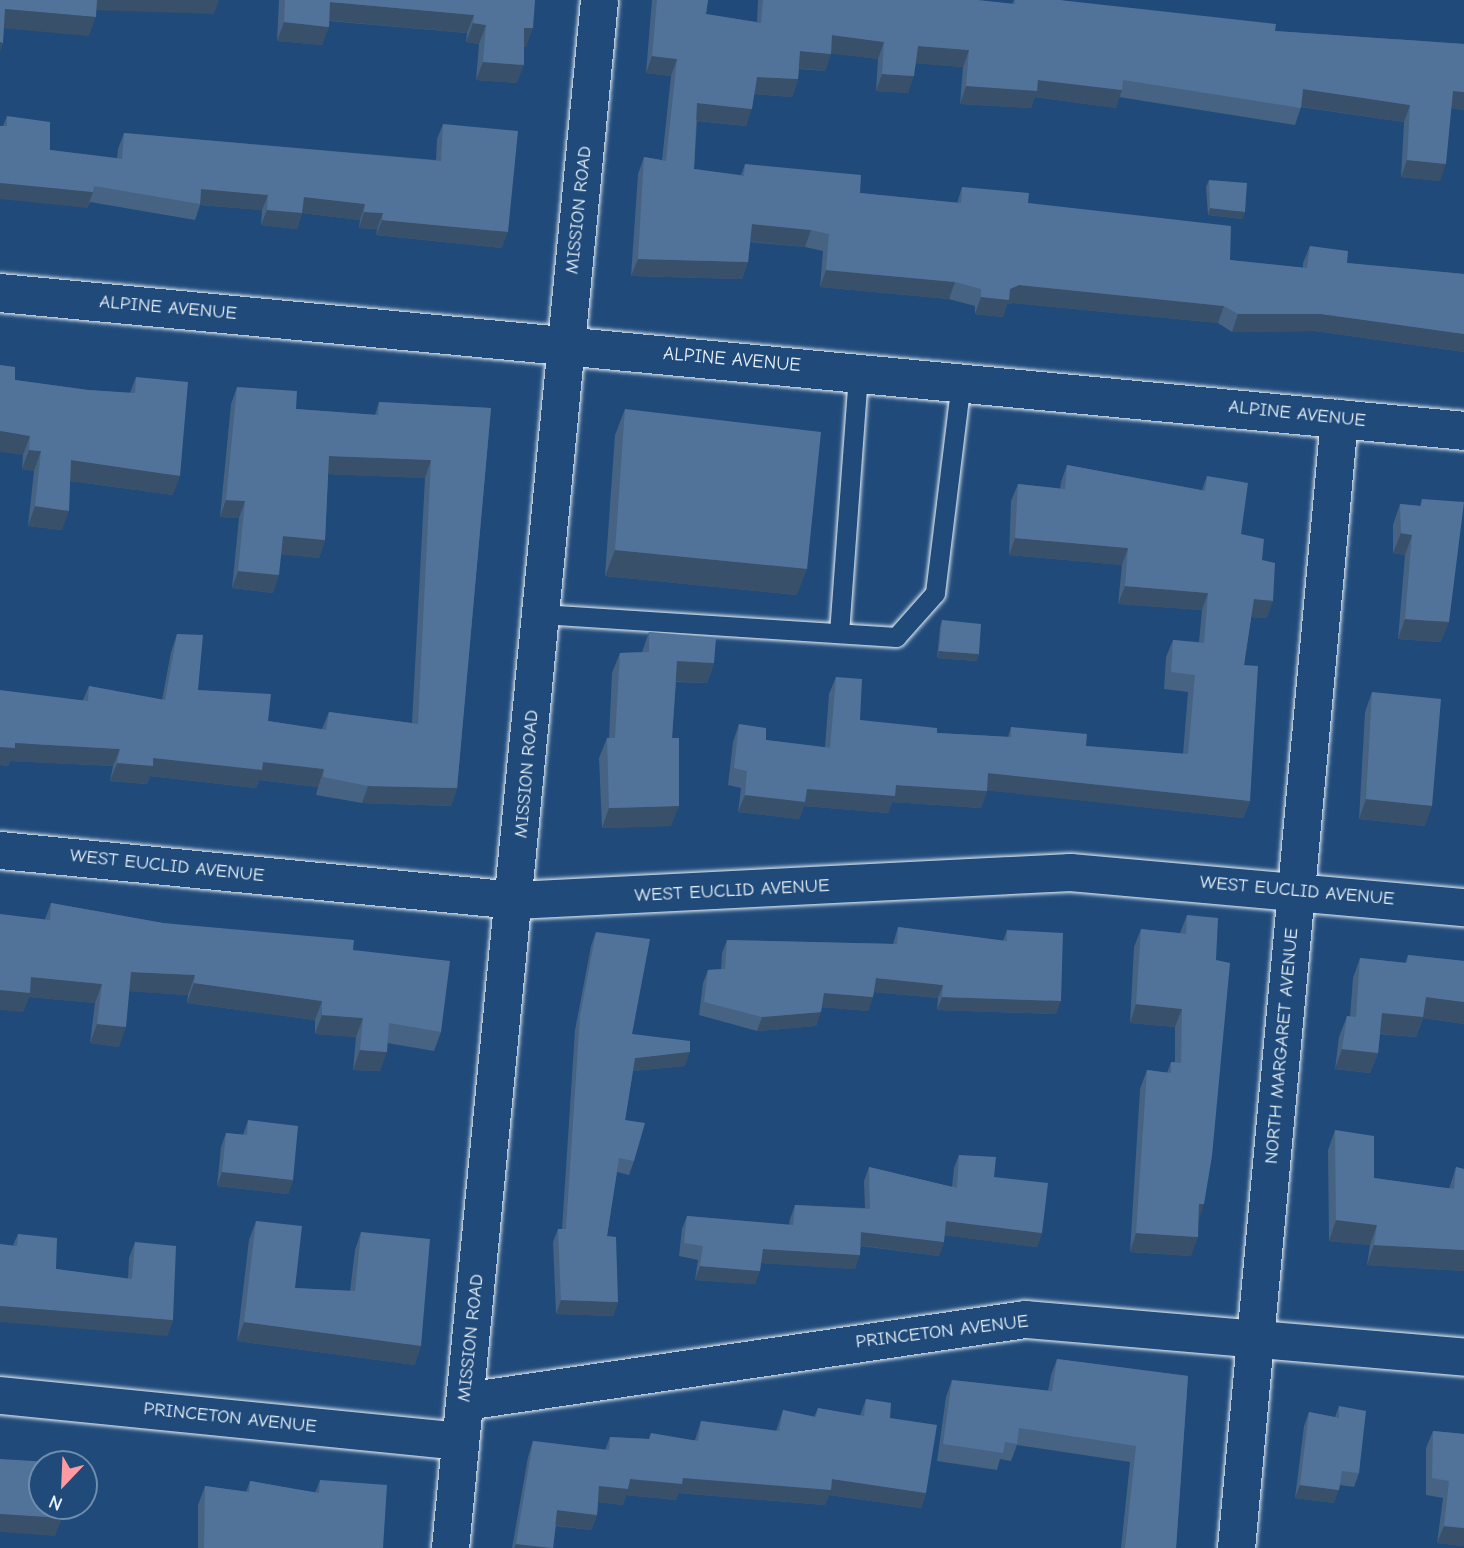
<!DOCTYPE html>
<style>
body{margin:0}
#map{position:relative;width:1464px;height:1548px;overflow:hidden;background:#1f4a7a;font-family:"Comic Neue",sans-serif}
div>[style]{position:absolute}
.roads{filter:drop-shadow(0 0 2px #e8f1f8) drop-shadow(0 0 2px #e8f1f8)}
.lane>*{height:19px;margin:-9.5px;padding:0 9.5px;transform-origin:9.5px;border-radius:9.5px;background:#1f4a7a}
.street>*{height:37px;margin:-18.5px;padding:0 18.5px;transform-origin:18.5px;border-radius:18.5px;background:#1f4a7a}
.secondary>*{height:38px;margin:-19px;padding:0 19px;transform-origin:19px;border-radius:19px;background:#1f4a7a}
.wall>*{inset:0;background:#466384}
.shaded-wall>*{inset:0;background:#39506b}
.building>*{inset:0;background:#517399}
span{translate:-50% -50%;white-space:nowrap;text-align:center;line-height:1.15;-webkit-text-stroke:5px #1f4a7a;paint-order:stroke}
.street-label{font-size:19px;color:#e8f1f8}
.north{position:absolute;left:28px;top:1450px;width:70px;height:70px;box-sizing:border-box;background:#1f4a7a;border:2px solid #6f8dac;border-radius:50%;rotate:203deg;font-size:19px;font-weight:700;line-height:28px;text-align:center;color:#e8f1f8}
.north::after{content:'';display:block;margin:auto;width:24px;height:32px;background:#ff9aa2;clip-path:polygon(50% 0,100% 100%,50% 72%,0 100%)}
</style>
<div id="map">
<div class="roads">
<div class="lane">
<i style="left:541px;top:614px;width:356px;rotate:3.7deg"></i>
<i style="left:896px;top:637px;width:59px;rotate:-48.4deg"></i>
<i style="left:935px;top:593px;width:213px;rotate:-83deg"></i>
<i style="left:839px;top:633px;width:262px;rotate:-85.8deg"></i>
</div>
<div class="street">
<i style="left:0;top:850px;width:517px;rotate:5.55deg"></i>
<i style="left:515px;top:900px;width:556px;rotate:-2.89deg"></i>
<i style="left:1070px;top:872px;width:396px;rotate:5.1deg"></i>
<i style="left:0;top:1395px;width:462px;rotate:5.7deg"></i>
<i style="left:465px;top:1401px;width:566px;rotate:-8.33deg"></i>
<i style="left:1025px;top:1319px;width:441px;rotate:4.9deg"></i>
<i style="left:450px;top:1548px;width:1555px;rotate:-84.5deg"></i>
<i style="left:1236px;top:1548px;width:1135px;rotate:-84.79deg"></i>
</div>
<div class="secondary">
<i style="left:0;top:293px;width:1470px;rotate:5.38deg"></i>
</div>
</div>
<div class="wall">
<i style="clip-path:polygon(279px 0,535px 0,526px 47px,524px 47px,517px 83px,476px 80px,479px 44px,466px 42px,467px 33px,329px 21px,322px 45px,277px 41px)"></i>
<i style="clip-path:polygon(652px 0,708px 0,706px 14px,757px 22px,758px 0,977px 0,1012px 4px,1014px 0,1059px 0,1275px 31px,1464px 44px,1464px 110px,1451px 108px,1440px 181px,1401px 177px,1404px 122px,1301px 107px,1295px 125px,1119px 97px,1116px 108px,1035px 97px,1031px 108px,960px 104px,963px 67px,916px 63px,908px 93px,876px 91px,878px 59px,831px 53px,825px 71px,799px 69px,798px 79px,792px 97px,754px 94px,746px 126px,697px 121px,694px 169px,741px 175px,745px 164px,860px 193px,957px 203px,962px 187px,1028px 203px,1230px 260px,1303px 268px,1303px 263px,1310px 246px,1347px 263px,1464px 274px,1464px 352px,1315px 331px,1232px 332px,1218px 323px,1013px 303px,1007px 304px,1003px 317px,975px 314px,975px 306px,949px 299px,820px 287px,823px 251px,805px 247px,750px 242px,748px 262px,742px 279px,631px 276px,638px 174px,644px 157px,662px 160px,671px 76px,646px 73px)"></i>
<i style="clip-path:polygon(7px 116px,50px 150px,117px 158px,118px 149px,124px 133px,436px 160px,437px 139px,443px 124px,502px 248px,376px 235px,377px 229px,359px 228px,360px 220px,302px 213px,297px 229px,261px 225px,262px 210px,200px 205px,195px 220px,90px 202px,87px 208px,3px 126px)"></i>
<i style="clip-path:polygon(1209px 180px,1243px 219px,1208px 215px,1206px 187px)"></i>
<i style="clip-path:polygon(136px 377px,173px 495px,70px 481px,62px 530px,28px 526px,34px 471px,22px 469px,23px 455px,15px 380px,88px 390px,130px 393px)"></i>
<i style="clip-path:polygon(237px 387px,296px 409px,375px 415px,379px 402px,491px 408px,457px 788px,451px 806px,362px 803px,316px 795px,318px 787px,259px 780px,256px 788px,150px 776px,147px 784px,110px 781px,113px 766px,10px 761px,8px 766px,0 765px,83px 700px,89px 686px,162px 700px,171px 652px,177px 634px,198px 690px,268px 721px,322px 729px,329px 712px,412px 723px,425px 478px,328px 474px,325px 540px,319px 558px,281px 554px,273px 593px,232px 588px,239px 518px,220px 517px,231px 404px)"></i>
<i style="clip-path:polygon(625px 409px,797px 595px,605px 576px,615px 435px)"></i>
<i style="clip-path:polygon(1067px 465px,1202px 490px,1207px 476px,1241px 534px,1262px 560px,1267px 618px,1251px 617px,1244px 665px,1250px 801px,1243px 818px,987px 790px,981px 808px,892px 802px,888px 813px,804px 806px,799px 819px,738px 812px,741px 788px,728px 785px,733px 742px,739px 724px,766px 740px,825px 747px,829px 694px,836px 677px,860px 720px,937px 733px,1008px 737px,1011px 727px,1086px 746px,1183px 754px,1188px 692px,1164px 689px,1166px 657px,1173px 640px,1199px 642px,1202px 610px,1118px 604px,1122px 565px,1009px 555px,1011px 501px,1018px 484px,1060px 489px,1061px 482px)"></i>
<i style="clip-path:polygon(1422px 499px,1441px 642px,1398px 639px,1405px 555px,1393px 553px,1393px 525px,1400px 504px,1420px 506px)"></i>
<i style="clip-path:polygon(942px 620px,979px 654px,976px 661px,937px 658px,940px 627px)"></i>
<i style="clip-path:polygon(649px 632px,714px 663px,707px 683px,676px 682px,672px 738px,671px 826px,602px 828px,599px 758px,607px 738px,609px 738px,612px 673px,620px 653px,642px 652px)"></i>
<i style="clip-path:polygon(1372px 692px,1425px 826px,1359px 819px,1365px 712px)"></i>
<i style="clip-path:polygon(51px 903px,163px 923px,353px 950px,441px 1032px,434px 1051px,387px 1043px,380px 1071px,353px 1070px,356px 1037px,315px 1034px,315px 1020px,187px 1003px,188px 995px,129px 991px,119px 1047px,90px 1043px,95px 1003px,29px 997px,23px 1012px,45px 919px)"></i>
<i style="clip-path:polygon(1187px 915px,1198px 1221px,1191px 1256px,1130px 1252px,1140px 1089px,1147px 1070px,1167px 1073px,1171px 1062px,1175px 1062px,1175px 1027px,1130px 1023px,1134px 947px,1141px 929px,1180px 933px)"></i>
<i style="clip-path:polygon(898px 927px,1003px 941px,1007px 930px,1056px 1014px,937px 1010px,938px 998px,874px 992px,868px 1011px,822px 1007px,816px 1026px,757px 1031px,699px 1015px,703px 983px,708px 970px,721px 969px,722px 953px,727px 940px,893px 944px)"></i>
<i style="clip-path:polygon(596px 932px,632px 1034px,685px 1066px,633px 1071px,625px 1120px,634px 1161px,629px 1175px,617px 1172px,607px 1236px,618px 1302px,613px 1316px,556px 1314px,553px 1242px,558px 1229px,562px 1229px,575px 1030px,591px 946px)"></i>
<i style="clip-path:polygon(1408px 955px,1464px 961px,1464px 1024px,1423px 1018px,1416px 1037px,1380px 1034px,1378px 1053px,1370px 1073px,1335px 1069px,1339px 1037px,1347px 1016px,1350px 1017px,1353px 978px,1360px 958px,1405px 963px)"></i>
<i style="clip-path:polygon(248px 1120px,293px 1180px,288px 1194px,217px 1186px,221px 1147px,226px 1133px,243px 1135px)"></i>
<i style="clip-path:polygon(1335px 1130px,1374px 1178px,1449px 1189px,1456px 1167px,1464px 1169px,1464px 1271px,1367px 1265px,1370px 1245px,1329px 1241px,1328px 1150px)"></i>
<i style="clip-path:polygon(959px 1155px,994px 1177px,1042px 1233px,1037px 1247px,944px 1235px,944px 1242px,939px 1256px,861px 1246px,855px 1269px,761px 1263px,755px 1284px,695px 1280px,698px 1260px,679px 1256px,682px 1229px,687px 1216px,789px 1225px,790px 1219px,795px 1205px,865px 1208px,864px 1181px,869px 1167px,952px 1187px,954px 1168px)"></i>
<i style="clip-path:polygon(256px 1221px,295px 1288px,350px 1291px,355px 1250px,361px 1232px,415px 1365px,237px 1341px,249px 1240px)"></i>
<i style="clip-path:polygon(18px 1234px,56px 1269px,128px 1279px,129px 1258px,135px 1242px,173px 1320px,167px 1336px,13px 1245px)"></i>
<i style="clip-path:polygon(1057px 1359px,1188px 1376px,1176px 1548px,1121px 1548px,1130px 1462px,1017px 1445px,1011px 1461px,1000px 1459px,997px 1470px,937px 1461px,946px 1397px,952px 1380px,1048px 1391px,1051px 1375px)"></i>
<i style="clip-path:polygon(866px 1399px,890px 1418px,926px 1493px,921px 1508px,829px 1495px,825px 1505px,678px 1493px,676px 1500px,626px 1495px,623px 1505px,598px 1502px,597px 1515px,591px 1530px,556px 1526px,553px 1548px,512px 1548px,528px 1457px,533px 1441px,605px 1450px,610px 1437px,649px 1439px,695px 1440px,701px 1421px,776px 1431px,783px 1410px,814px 1417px,818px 1408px,860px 1416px)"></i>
<i style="clip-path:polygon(1339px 1406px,1359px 1473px,1354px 1487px,1340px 1485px,1334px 1503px,1295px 1498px,1304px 1426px,1309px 1412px,1335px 1417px)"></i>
<i style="clip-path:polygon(1433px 1431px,1464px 1434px,1464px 1546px,1437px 1543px,1443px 1498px,1426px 1495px,1426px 1448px)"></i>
<i style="clip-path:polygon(320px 1480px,383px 1548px,198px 1548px,198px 1505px,205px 1486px,246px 1492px,250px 1481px,315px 1493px)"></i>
</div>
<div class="shaded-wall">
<i style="clip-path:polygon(95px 0,219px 0,214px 14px,91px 10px)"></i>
<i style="clip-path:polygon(330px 2px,474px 15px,467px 33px,323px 20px)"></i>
<i style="clip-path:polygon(5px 9px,96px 17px,89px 36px,0 28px)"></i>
<i style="clip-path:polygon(284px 22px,329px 27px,322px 45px,277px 41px)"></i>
<i style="clip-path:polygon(473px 23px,486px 25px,479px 44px,466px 42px)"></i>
<i style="clip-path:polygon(524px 28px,533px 28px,526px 47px,517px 46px)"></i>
<i style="clip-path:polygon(832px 35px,884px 42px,878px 59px,826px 53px)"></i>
<i style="clip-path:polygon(0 42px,3px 43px,0 52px)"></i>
<i style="clip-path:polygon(918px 46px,969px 50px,963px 67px,911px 63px)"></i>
<i style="clip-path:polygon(800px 51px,831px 54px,825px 71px,794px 68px)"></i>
<i style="clip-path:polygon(652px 56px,677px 59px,671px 76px,646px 73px)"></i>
<i style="clip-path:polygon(483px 62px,524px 65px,517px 83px,476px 80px)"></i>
<i style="clip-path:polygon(882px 74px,914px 76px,908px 93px,876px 91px)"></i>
<i style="clip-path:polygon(757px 77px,798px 79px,792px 97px,751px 94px)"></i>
<i style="clip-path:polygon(1038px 80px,1122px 90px,1116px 108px,1035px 97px,1031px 108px,960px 104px,966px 86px)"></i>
<i style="clip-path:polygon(1303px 89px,1410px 105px,1404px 122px,1297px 106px)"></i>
<i style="clip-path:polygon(1453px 91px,1464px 92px,1464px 110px,1446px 108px)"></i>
<i style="clip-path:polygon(697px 103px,752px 109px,746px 126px,691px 120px)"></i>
<i style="clip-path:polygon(1407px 160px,1446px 164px,1440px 181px,1401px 177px)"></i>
<i style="clip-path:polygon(0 183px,93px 192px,87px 208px,0 199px)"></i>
<i style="clip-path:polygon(201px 189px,268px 195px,262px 210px,200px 205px)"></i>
<i style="clip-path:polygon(304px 197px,365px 204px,360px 220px,302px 213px,297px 229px,261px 225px,267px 210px)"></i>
<i style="clip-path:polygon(1210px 208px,1245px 212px,1243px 219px,1208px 215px)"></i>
<i style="clip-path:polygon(364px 212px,383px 213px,377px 229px,359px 228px)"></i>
<i style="clip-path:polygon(382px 220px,508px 232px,502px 248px,376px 235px)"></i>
<i style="clip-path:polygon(752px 224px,811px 230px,805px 247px,746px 241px)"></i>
<i style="clip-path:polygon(638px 259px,748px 262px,742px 279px,631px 276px)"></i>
<i style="clip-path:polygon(826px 270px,955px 282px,949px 299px,820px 287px)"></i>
<i style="clip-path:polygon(1019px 285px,1224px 306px,1218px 323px,1013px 303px,1007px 304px,1003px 317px,975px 314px,981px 297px)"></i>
<i style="clip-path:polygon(1238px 314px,1321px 314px,1464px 334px,1464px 352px,1315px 331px,1232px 332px)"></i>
<i style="clip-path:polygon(0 431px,30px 436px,23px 455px,0 452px)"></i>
<i style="clip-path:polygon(29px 450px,41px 451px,34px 471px,22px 469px)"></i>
<i style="clip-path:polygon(329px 456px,431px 460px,425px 478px,322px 474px)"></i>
<i style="clip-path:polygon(71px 460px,180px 476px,173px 495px,63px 480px)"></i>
<i style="clip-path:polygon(226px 500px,245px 501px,239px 518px,220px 517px)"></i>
<i style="clip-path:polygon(35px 506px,69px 511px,62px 530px,28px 526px)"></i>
<i style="clip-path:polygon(1401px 533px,1412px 535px,1405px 555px,1393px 553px)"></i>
<i style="clip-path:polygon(283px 536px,325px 540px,319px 558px,276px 554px)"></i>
<i style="clip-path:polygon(1015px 538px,1128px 548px,1122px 565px,1009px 555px)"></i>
<i style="clip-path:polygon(615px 550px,807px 569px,797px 595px,605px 576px)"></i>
<i style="clip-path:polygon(238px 571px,279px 575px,273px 593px,232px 588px)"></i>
<i style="clip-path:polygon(1125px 586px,1208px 593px,1202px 610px,1118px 604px)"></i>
<i style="clip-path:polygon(1254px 599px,1273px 601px,1267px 618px,1247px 617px)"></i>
<i style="clip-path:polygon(1405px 619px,1449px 622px,1441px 642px,1398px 639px)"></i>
<i style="clip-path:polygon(939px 651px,979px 654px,976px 661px,937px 658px)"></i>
<i style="clip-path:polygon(677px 661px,714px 663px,707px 683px,670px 681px)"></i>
<i style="clip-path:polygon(15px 743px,120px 749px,113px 766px,10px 761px,8px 766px,0 765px,0 747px)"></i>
<i style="clip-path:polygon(153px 758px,263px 762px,324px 769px,318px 787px,259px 780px,256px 788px,150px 776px,147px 784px,110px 781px,117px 763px)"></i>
<i style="clip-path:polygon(988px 773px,1250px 801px,1243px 818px,982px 790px)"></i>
<i style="clip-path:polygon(896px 785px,987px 791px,981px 808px,892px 802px,888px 813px,804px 806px,799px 819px,738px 812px,745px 795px,807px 789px)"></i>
<i style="clip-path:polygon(368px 786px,457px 788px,451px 806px,362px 803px)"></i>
<i style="clip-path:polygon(1366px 799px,1432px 806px,1425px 826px,1359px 819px)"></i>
<i style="clip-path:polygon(679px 806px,671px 826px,602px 828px,609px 808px)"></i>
<i style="clip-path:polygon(131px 972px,195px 975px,188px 995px,124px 991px)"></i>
<i style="clip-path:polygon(31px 977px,102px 984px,95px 1003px,29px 997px,23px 1012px,0 1010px,0 990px)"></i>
<i style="clip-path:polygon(876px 978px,943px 985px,938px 998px,871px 992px)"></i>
<i style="clip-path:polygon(194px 983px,322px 1001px,315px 1020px,187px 1003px)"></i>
<i style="clip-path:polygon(824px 993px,873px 997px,868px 1011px,819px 1007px)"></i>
<i style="clip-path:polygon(942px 997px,1061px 1001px,1056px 1014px,937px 1010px)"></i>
<i style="clip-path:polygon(1426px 997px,1464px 1002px,1464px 1024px,1423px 1018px,1416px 1037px,1375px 1033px,1382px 1013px)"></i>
<i style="clip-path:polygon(1136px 1004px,1182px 1009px,1175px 1027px,1130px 1023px)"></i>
<i style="clip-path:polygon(821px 1012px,816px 1026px,757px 1031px,762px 1017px)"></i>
<i style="clip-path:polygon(322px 1015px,363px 1018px,356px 1037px,315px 1034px)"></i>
<i style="clip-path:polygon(97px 1024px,126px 1027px,119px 1047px,90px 1043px)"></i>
<i style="clip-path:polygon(1342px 1049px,1378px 1053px,1370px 1073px,1335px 1069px)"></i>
<i style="clip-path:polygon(360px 1050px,387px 1052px,380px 1071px,353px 1070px)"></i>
<i style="clip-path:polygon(690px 1052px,685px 1066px,630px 1071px,635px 1058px)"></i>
<i style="clip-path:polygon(222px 1172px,293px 1180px,288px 1194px,217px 1186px)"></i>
<i style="clip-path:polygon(1199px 1204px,1204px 1204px,1198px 1223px)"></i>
<i style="clip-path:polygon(1336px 1220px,1377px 1225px,1370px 1245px,1329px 1241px)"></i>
<i style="clip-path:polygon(946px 1221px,1042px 1233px,1037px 1247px,941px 1235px)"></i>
<i style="clip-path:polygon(861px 1232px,944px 1242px,939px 1256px,857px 1245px)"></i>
<i style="clip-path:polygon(1136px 1233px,1198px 1237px,1191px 1256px,1130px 1252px)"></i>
<i style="clip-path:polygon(1374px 1245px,1464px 1250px,1464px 1271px,1367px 1265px)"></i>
<i style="clip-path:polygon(763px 1249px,860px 1255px,855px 1269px,758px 1263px)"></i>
<i style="clip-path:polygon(700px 1266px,760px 1271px,755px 1284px,695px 1280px)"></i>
<i style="clip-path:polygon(561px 1300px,618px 1302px,613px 1316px,556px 1314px)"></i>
<i style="clip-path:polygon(0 1306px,173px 1320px,167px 1336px,0 1322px)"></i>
<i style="clip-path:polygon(244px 1322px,421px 1346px,415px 1365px,237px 1341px)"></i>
<i style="clip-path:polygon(683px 1478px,832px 1479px,926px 1493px,921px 1508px,829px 1495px,825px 1505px,678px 1493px,676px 1500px,626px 1495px,623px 1505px,594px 1502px,599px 1486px,630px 1479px)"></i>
<i style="clip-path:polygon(1300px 1485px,1339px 1490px,1334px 1503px,1295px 1498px)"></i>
<i style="clip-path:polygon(557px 1510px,597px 1515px,591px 1530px,552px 1525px)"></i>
<i style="clip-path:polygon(0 1514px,62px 1518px,55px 1536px,0 1532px)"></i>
<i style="clip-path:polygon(1444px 1526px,1464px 1528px,1464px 1546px,1437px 1543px)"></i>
<i style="clip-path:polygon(516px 1544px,552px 1548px,514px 1548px)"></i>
</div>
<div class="building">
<i style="clip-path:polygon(0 0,97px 0,96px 17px,5px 9px,3px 43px,0 42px)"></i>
<i style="clip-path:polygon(285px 0,535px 0,533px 28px,524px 28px,524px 65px,483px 62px,486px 25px,473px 23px,474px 15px,330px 2px,329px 27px,284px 22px)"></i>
<i style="clip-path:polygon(657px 0,708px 0,706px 14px,761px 23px,763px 0,977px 0,1015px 4px,1015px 0,1059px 0,1276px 24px,1275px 31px,1464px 44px,1464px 92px,1453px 91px,1446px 164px,1407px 160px,1410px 105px,1303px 89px,1301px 108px,1123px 80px,1122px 90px,1038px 80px,1037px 91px,966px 86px,969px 50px,918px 46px,914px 76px,882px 74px,884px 42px,832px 35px,831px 54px,800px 51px,798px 79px,757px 77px,752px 109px,697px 103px,694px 169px,744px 176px,745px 164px,861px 175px,860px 193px,961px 203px,962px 187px,1029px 193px,1028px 203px,1231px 226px,1230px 260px,1307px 268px,1310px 246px,1348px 251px,1347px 263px,1464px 274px,1464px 334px,1321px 314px,1238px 314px,1224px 306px,1019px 285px,1010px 289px,1009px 300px,981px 297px,981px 289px,955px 282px,826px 270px,829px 234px,811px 230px,752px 224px,748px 262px,638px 259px,644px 157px,666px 161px,677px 59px,652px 56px)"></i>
<i style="clip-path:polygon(7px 116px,50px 122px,50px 150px,122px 159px,124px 133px,441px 161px,443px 124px,518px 131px,508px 232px,382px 220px,383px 213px,364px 212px,365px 204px,304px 197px,302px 213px,267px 210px,268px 195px,201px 189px,200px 204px,94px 186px,93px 192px,0 183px,0 126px,7px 126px)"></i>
<i style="clip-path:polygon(1209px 180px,1247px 183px,1245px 212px,1210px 208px)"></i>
<i style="clip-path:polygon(0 365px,15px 367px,15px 380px,88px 390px,135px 393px,136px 377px,188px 382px,180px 476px,71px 460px,69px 511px,35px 506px,41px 451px,29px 450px,30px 436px,0 431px)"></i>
<i style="clip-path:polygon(237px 387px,297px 391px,296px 409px,378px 415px,379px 402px,491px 408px,457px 788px,368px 786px,323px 777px,324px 769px,263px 762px,262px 770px,153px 758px,153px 766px,117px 763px,120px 749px,15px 743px,15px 748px,0 747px,0 690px,88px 701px,89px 686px,165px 700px,177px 634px,203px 635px,198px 690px,271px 694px,268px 721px,326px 730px,329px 712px,418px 724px,431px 460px,329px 456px,325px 540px,283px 536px,279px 575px,238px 571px,245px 501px,226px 500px)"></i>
<i style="clip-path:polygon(625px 409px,821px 432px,807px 569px,615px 550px)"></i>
<i style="clip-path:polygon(1067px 465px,1205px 491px,1207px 476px,1248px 483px,1241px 534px,1264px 539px,1262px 560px,1275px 563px,1273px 601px,1254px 599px,1244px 665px,1258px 666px,1250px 801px,988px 773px,987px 791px,896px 785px,895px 796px,807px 789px,805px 802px,745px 795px,747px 771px,734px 768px,739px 724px,766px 728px,766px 740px,830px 748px,836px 677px,862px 679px,860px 720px,937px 728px,937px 733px,1011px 737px,1011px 727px,1087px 734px,1086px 746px,1188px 754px,1195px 675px,1171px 672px,1173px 640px,1204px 643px,1208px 593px,1125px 586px,1128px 548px,1015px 538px,1018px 484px,1065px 489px)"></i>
<i style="clip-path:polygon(1422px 499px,1464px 502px,1449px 622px,1405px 619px,1412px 535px,1401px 533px,1400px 504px,1421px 506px)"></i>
<i style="clip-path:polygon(942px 620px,981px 624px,979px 654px,939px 651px)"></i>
<i style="clip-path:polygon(649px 632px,716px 638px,714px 663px,677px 661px,672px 738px,679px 738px,679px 806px,609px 808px,607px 738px,615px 738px,620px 653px,649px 652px)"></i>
<i style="clip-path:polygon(1372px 692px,1441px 699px,1432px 806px,1366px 799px)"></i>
<i style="clip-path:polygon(51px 903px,163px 923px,354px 940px,353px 950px,450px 961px,441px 1032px,389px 1023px,387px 1052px,360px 1050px,363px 1018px,322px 1015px,322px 1001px,194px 983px,195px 975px,131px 972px,126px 1027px,97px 1024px,102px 984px,31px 977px,30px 993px,0 990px,0 914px,50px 920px)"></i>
<i style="clip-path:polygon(1187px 915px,1218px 918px,1216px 960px,1230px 963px,1212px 1156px,1204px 1204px,1199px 1204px,1198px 1237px,1136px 1233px,1147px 1070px,1171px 1073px,1171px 1062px,1181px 1063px,1182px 1009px,1136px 1004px,1141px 929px,1186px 934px)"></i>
<i style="clip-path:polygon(898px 927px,1007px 941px,1007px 930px,1063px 933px,1061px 1001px,942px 997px,943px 985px,876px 978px,873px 997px,824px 993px,821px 1012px,762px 1017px,704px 1002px,708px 970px,725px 969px,727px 940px,897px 944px)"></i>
<i style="clip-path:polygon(596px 932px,650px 939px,632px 1034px,690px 1041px,690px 1052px,635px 1058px,625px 1120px,645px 1123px,634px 1161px,619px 1158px,607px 1236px,616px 1237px,618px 1302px,561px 1300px,558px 1229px,566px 1229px,580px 1016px)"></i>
<i style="clip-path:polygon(1408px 955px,1464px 961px,1464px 1002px,1426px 997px,1423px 1017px,1382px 1013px,1378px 1053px,1342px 1049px,1347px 1016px,1356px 1017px,1360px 958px,1407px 963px)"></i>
<i style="clip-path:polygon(248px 1120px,298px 1126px,293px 1180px,222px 1172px,226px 1133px,247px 1135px)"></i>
<i style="clip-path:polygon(1335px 1130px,1374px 1136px,1374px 1178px,1454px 1189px,1456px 1167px,1464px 1169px,1464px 1250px,1374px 1245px,1377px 1225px,1336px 1220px)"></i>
<i style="clip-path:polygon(959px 1155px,996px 1157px,994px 1177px,1048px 1183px,1042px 1233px,946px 1221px,944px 1242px,861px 1232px,860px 1255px,763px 1249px,760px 1271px,700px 1266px,703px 1246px,684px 1243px,687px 1216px,793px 1225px,795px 1205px,870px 1209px,869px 1167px,957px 1188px)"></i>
<i style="clip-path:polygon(256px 1221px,302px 1226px,295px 1288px,355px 1291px,361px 1232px,430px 1239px,421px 1346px,244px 1322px)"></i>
<i style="clip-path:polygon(18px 1234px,57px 1238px,56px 1269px,132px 1279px,135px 1242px,176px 1246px,173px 1320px,0 1306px,0 1244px,17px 1246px)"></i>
<i style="clip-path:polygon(1057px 1359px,1188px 1376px,1176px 1548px,1125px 1548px,1136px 1446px,1019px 1428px,1017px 1444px,1005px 1442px,1003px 1453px,943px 1444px,952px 1380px,1052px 1391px)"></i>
<i style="clip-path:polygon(866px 1399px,891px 1403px,890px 1418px,937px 1425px,926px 1493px,832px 1479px,831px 1490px,683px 1478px,682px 1484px,630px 1479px,628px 1489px,599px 1486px,597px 1515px,557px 1510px,553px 1548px,516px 1544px,533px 1441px,609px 1450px,610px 1437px,649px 1439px,651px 1433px,698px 1441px,701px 1421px,779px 1431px,783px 1410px,816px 1417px,818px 1408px,864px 1416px)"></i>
<i style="clip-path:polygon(1339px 1406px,1366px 1411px,1359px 1473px,1342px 1471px,1339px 1490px,1300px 1485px,1309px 1412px,1339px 1418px)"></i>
<i style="clip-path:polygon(1433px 1431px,1464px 1434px,1464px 1528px,1444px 1526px,1449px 1481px,1432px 1478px)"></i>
<i style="clip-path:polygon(0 1459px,67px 1463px,42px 1464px,42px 1506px,63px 1506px,62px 1518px,0 1514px)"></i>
<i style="clip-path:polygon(320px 1480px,387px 1485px,383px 1548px,204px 1548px,205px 1486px,249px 1492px,250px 1481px,319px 1493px)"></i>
</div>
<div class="street-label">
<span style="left:579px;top:210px;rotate:-84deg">MISSION ROAD</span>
<span style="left:168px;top:308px;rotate:5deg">ALPINE AVENUE</span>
<span style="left:732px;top:360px;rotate:5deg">ALPINE AVENUE</span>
<span style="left:1297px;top:414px;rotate:6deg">ALPINE AVENUE</span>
<span style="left:527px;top:774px;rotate:-85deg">MISSION ROAD</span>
<span style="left:167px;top:866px;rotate:6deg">WEST EUCLID AVENUE</span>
<span style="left:732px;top:891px;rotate:-3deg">WEST EUCLID AVENUE</span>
<span style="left:1297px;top:891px;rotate:5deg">WEST EUCLID AVENUE</span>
<span style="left:1282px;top:1046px;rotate:-85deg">NORTH MARGARET AVENUE</span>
<span style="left:942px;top:1332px;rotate:-7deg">PRINCETON AVENUE</span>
<span style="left:471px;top:1338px;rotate:-84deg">MISSION ROAD</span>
<span style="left:230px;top:1418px;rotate:6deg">PRINCETON AVENUE</span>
</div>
<div class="north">N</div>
</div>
